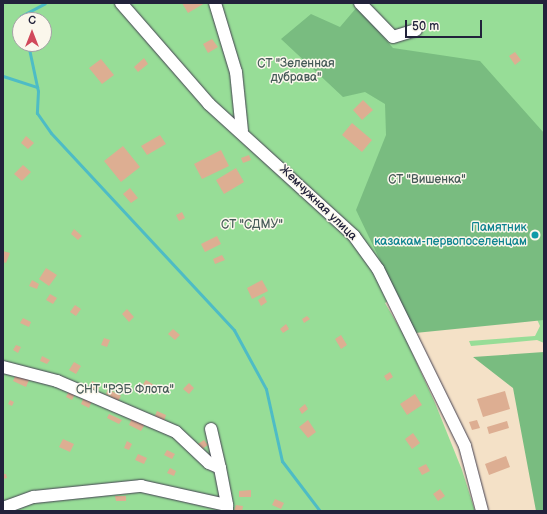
<!DOCTYPE html>
<meta charset="utf-8">
<style>
body{margin:0}
#map{position:relative;width:547px;height:514px;overflow:hidden;background:#f4e1c7;font-family:"Balsamiq Sans",sans-serif}
div>[style]{position:absolute}
.green>*{inset:0;background:#97dd97}
.forest>*{inset:0;background:#79bc80}
.stream>*{height:3px;margin:-1.5px;padding:0 1.5px;transform-origin:1.5px;border-radius:1.5px;background:#4ebcc5}
.building>*{inset:0;background:#ddae92}
.roads{filter:drop-shadow(0 0 1px #423f50) drop-shadow(0 0 1px #423f50)}
.minor>*{height:12px;margin:-6px;padding:0 6px;transform-origin:6px;border-radius:6px;background:#fff}
.dots>*{width:11px;height:11px;translate:-50% -50%;box-sizing:border-box;border:2px solid #fbf7ec;border-radius:50%}
span{translate:-50% -50%;white-space:nowrap;text-align:center;line-height:1.15;-webkit-text-stroke:3px #fbf7ec;paint-order:stroke}
.park-label{font-size:12px;color:#455a57}
.street-label{font-size:12px;color:#22223b}
.culture-label{font-size:12px;color:#0d838f}
.right{translate:-100% -50%;text-align:right}
.frame{position:absolute;inset:0;border:4px solid #22223b;pointer-events:none}
.north{position:absolute;left:12px;top:12px;width:40px;height:40px;box-sizing:border-box;background:#fbf7ec;border:1px solid #a4a2a5;border-radius:50%;rotate:0deg;font-size:11px;font-weight:700;line-height:16px;text-align:center;color:#22223b}
.north::after{content:'';display:block;margin:auto;width:14px;height:18px;background:#d1495b;clip-path:polygon(50% 0,100% 100%,50% 72%,0 100%)}
.scale{position:absolute;left:405px;top:20px;width:77px;height:18px;box-sizing:border-box;border:2px solid #22223b;border-top:0;padding-left:5px;font-size:12px;line-height:14px;white-space:nowrap;color:#22223b;-webkit-text-stroke:3px #fbf7ec;paint-order:stroke}
</style>
<div id="map">
<div class="green">
<i style="clip-path:polygon(evenodd,3px 3px,544px 3px,544px 208px,385px 303px,405px 337px,435px 403px,462px 470px,475px 511px,3px 511px,3px 3px,20px 20px,44px 20px,44px 44px,20px 44px,20px 20px)"></i>
<i style="clip-path:polygon(519px 265px,544px 322px,544px 343px,537px 340px,471px 346px,469px 341px,535px 336px,540px 326px,513px 266px)"></i>
</div>
<div class="forest">
<i style="clip-path:polygon(357px 7px,393px 48px,480px 61px,544px 133px,544px 320px,415px 333px,356px 210px,386px 135px,385px 104px,365px 92px,343px 97px,281px 39px,311px 14px,340px 27px)"></i>
<i style="clip-path:polygon(544px 352px,544px 511px,536px 511px,513px 388px,473px 357px)"></i>
</div>
<div class="stream">
<i style="left:22px;top:20px;width:4px;rotate:-104deg"></i>
<i style="left:21px;top:16px;width:27px;rotate:-28deg"></i>
<i style="left:28px;top:44px;width:48px;rotate:78deg"></i>
<i style="left:38px;top:91px;width:22px;rotate:93deg"></i>
<i style="left:37px;top:113px;width:24px;rotate:55deg"></i>
<i style="left:51px;top:133px;width:269px;rotate:47.1deg"></i>
<i style="left:234px;top:330px;width:67px;rotate:61.5deg"></i>
<i style="left:266px;top:389px;width:74px;rotate:77.5deg"></i>
<i style="left:282px;top:461px;width:63px;rotate:52.8deg"></i>
<i style="left:3px;top:76px;width:36px;rotate:18deg"></i>
</div>
<div class="building">
<i style="clip-path:polygon(182px 3px,205px 3px,188px 13px)"></i>
<i style="clip-path:polygon(212px 39px,218px 47px,208px 53px,203px 44px)"></i>
<i style="clip-path:polygon(515px 52px,521px 60px,515px 65px,509px 56px)"></i>
<i style="clip-path:polygon(144px 58px,148px 64px,138px 72px,134px 67px)"></i>
<i style="clip-path:polygon(101px 59px,114px 75px,102px 84px,89px 68px)"></i>
<i style="clip-path:polygon(363px 100px,373px 110px,362px 120px,353px 110px)"></i>
<i style="clip-path:polygon(352px 123px,372px 140px,362px 152px,342px 135px)"></i>
<i style="clip-path:polygon(160px 135px,166px 144px,147px 155px,141px 146px)"></i>
<i style="clip-path:polygon(26px 136px,34px 143px,28px 149px,21px 143px)"></i>
<i style="clip-path:polygon(123px 146px,140px 167px,121px 182px,104px 161px)"></i>
<i style="clip-path:polygon(221px 150px,229px 166px,202px 179px,194px 164px)"></i>
<i style="clip-path:polygon(249px 155px,251px 160px,243px 163px,241px 158px)"></i>
<i style="clip-path:polygon(23px 165px,31px 172px,22px 181px,14px 174px)"></i>
<i style="clip-path:polygon(236px 168px,244px 182px,224px 194px,216px 180px)"></i>
<i style="clip-path:polygon(130px 188px,138px 198px,131px 203px,123px 194px)"></i>
<i style="clip-path:polygon(182px 212px,185px 218px,179px 221px,176px 215px)"></i>
<i style="clip-path:polygon(74px 229px,82px 236px,78px 240px,71px 234px)"></i>
<i style="clip-path:polygon(217px 236px,221px 244px,205px 252px,201px 244px)"></i>
<i style="clip-path:polygon(3px 251px,10px 253px,6px 263px,3px 262px)"></i>
<i style="clip-path:polygon(222px 255px,225px 260px,215px 264px,213px 259px)"></i>
<i style="clip-path:polygon(46px 268px,57px 275px,49px 286px,39px 279px)"></i>
<i style="clip-path:polygon(32px 280px,39px 284px,37px 289px,29px 286px)"></i>
<i style="clip-path:polygon(262px 280px,268px 291px,252px 299px,247px 288px)"></i>
<i style="clip-path:polygon(50px 294px,57px 298px,53px 304px,46px 300px)"></i>
<i style="clip-path:polygon(264px 296px,267px 302px,261px 306px,258px 300px)"></i>
<i style="clip-path:polygon(75px 305px,81px 309px,76px 316px,70px 312px)"></i>
<i style="clip-path:polygon(127px 309px,134px 317px,129px 322px,122px 314px)"></i>
<i style="clip-path:polygon(307px 316px,310px 319px,304px 323px,302px 319px)"></i>
<i style="clip-path:polygon(23px 318px,31px 322px,29px 327px,20px 323px)"></i>
<i style="clip-path:polygon(286px 324px,289px 329px,283px 333px,280px 329px)"></i>
<i style="clip-path:polygon(173px 329px,180px 335px,175px 340px,168px 334px)"></i>
<i style="clip-path:polygon(341px 335px,347px 345px,341px 349px,335px 339px)"></i>
<i style="clip-path:polygon(104px 338px,110px 340px,107px 347px,101px 345px)"></i>
<i style="clip-path:polygon(16px 345px,21px 347px,18px 353px,13px 350px)"></i>
<i style="clip-path:polygon(42px 356px,50px 360px,47px 364px,40px 361px)"></i>
<i style="clip-path:polygon(74px 362px,81px 366px,76px 374px,69px 370px)"></i>
<i style="clip-path:polygon(390px 372px,393px 377px,387px 381px,384px 376px)"></i>
<i style="clip-path:polygon(16px 374px,29px 380px,26px 387px,13px 381px)"></i>
<i style="clip-path:polygon(146px 380px,154px 385px,151px 390px,143px 384px)"></i>
<i style="clip-path:polygon(92px 381px,100px 385px,98px 391px,90px 387px)"></i>
<i style="clip-path:polygon(189px 383px,194px 388px,189px 394px,183px 389px)"></i>
<i style="clip-path:polygon(108px 389px,121px 396px,118px 401px,106px 394px)"></i>
<i style="clip-path:polygon(69px 391px,75px 394px,72px 400px,66px 397px)"></i>
<i style="clip-path:polygon(505px 391px,510px 409px,483px 417px,477px 399px)"></i>
<i style="clip-path:polygon(415px 394px,422px 405px,407px 415px,400px 404px)"></i>
<i style="clip-path:polygon(84px 397px,92px 401px,89px 408px,81px 404px)"></i>
<i style="clip-path:polygon(10px 400px,14px 402px,12px 406px,8px 404px)"></i>
<i style="clip-path:polygon(305px 404px,308px 409px,302px 414px,299px 409px)"></i>
<i style="clip-path:polygon(157px 411px,166px 415px,164px 421px,154px 418px)"></i>
<i style="clip-path:polygon(109px 414px,122px 420px,119px 424px,107px 418px)"></i>
<i style="clip-path:polygon(132px 418px,145px 424px,141px 431px,129px 425px)"></i>
<i style="clip-path:polygon(308px 420px,316px 432px,308px 438px,299px 427px)"></i>
<i style="clip-path:polygon(477px 420px,480px 428px,472px 430px,469px 422px)"></i>
<i style="clip-path:polygon(507px 421px,509px 428px,489px 434px,487px 427px)"></i>
<i style="clip-path:polygon(413px 433px,420px 443px,412px 449px,405px 439px)"></i>
<i style="clip-path:polygon(63px 439px,74px 444px,70px 452px,59px 447px)"></i>
<i style="clip-path:polygon(204px 440px,208px 445px,202px 449px,198px 444px)"></i>
<i style="clip-path:polygon(127px 441px,132px 444px,129px 450px,124px 448px)"></i>
<i style="clip-path:polygon(167px 450px,175px 454px,172px 459px,164px 455px)"></i>
<i style="clip-path:polygon(138px 454px,147px 458px,144px 464px,135px 460px)"></i>
<i style="clip-path:polygon(506px 456px,510px 467px,489px 475px,485px 464px)"></i>
<i style="clip-path:polygon(426px 464px,430px 471px,422px 475px,418px 468px)"></i>
<i style="clip-path:polygon(170px 468px,176px 471px,174px 476px,167px 473px)"></i>
<i style="clip-path:polygon(3px 474px,6px 474px,7px 478px,3px 479px)"></i>
<i style="clip-path:polygon(440px 489px,445px 496px,438px 501px,433px 494px)"></i>
<i style="clip-path:polygon(251px 490px,251px 497px,239px 497px,239px 491px)"></i>
<i style="clip-path:polygon(115px 496px,126px 496px,126px 501px,116px 501px)"></i>
<i style="clip-path:polygon(275px 499px,284px 503px,281px 509px,272px 505px)"></i>
<i style="clip-path:polygon(236px 505px,243px 506px,242px 511px,234px 511px)"></i>
</div>
<div class="roads">
<div class="minor">
<i style="left:121px;top:3px;width:134px;rotate:48.9deg"></i>
<i style="left:209px;top:104px;width:196px;rotate:42.3deg"></i>
<i style="left:354px;top:236px;width:41px;rotate:54deg"></i>
<i style="left:378px;top:269px;width:197px;rotate:63.8deg"></i>
<i style="left:465px;top:446px;width:67px;rotate:75.3deg"></i>
<i style="left:215px;top:3px;width:72px;rotate:73.1deg"></i>
<i style="left:236px;top:72px;width:59px;rotate:84.2deg"></i>
<i style="left:360px;top:3px;width:47px;rotate:45.9deg"></i>
<i style="left:393px;top:37px;width:24px;rotate:-17deg"></i>
<i style="left:3px;top:367px;width:56px;rotate:14.5deg"></i>
<i style="left:57px;top:381px;width:129px;rotate:23.2deg"></i>
<i style="left:176px;top:432px;width:45px;rotate:43.2deg"></i>
<i style="left:209px;top:463px;width:12px;rotate:24deg"></i>
<i style="left:220px;top:468px;width:38px;rotate:79deg"></i>
<i style="left:211px;top:429px;width:40px;rotate:77deg"></i>
<i style="left:3px;top:508px;width:33px;rotate:-20deg"></i>
<i style="left:34px;top:497px;width:108px;rotate:-5.9deg"></i>
<i style="left:141px;top:486px;width:88px;rotate:12.5deg"></i>
<i style="left:227px;top:505px;width:6px;rotate:90deg"></i>
</div>
</div>
<div class="dots">
<i style="left:535px;top:235px;background:#0f9aa8"></i>
</div>
<div class="park-label">
<span style="left:296px;top:71px">СТ "Зеленная<br>дубрава"</span>
<span style="left:427px;top:180px">СТ "Вишенка"</span>
<span style="left:252px;top:225px">СТ "СДМУ"</span>
<span style="left:125px;top:390px">СНТ "РЭБ Флота"</span>
</div>
<div class="street-label">
<span style="left:318px;top:203px;rotate:44deg">Жемчужная улица</span>
</div>
<div class="culture-label">
<span class="right" style="left:527px;top:235px">Памятник<br>казакам-первопоселенцам</span>
</div>
<div class="frame"></div>
<div class="north">С</div>
<div class="scale">50 m</div>
</div>
